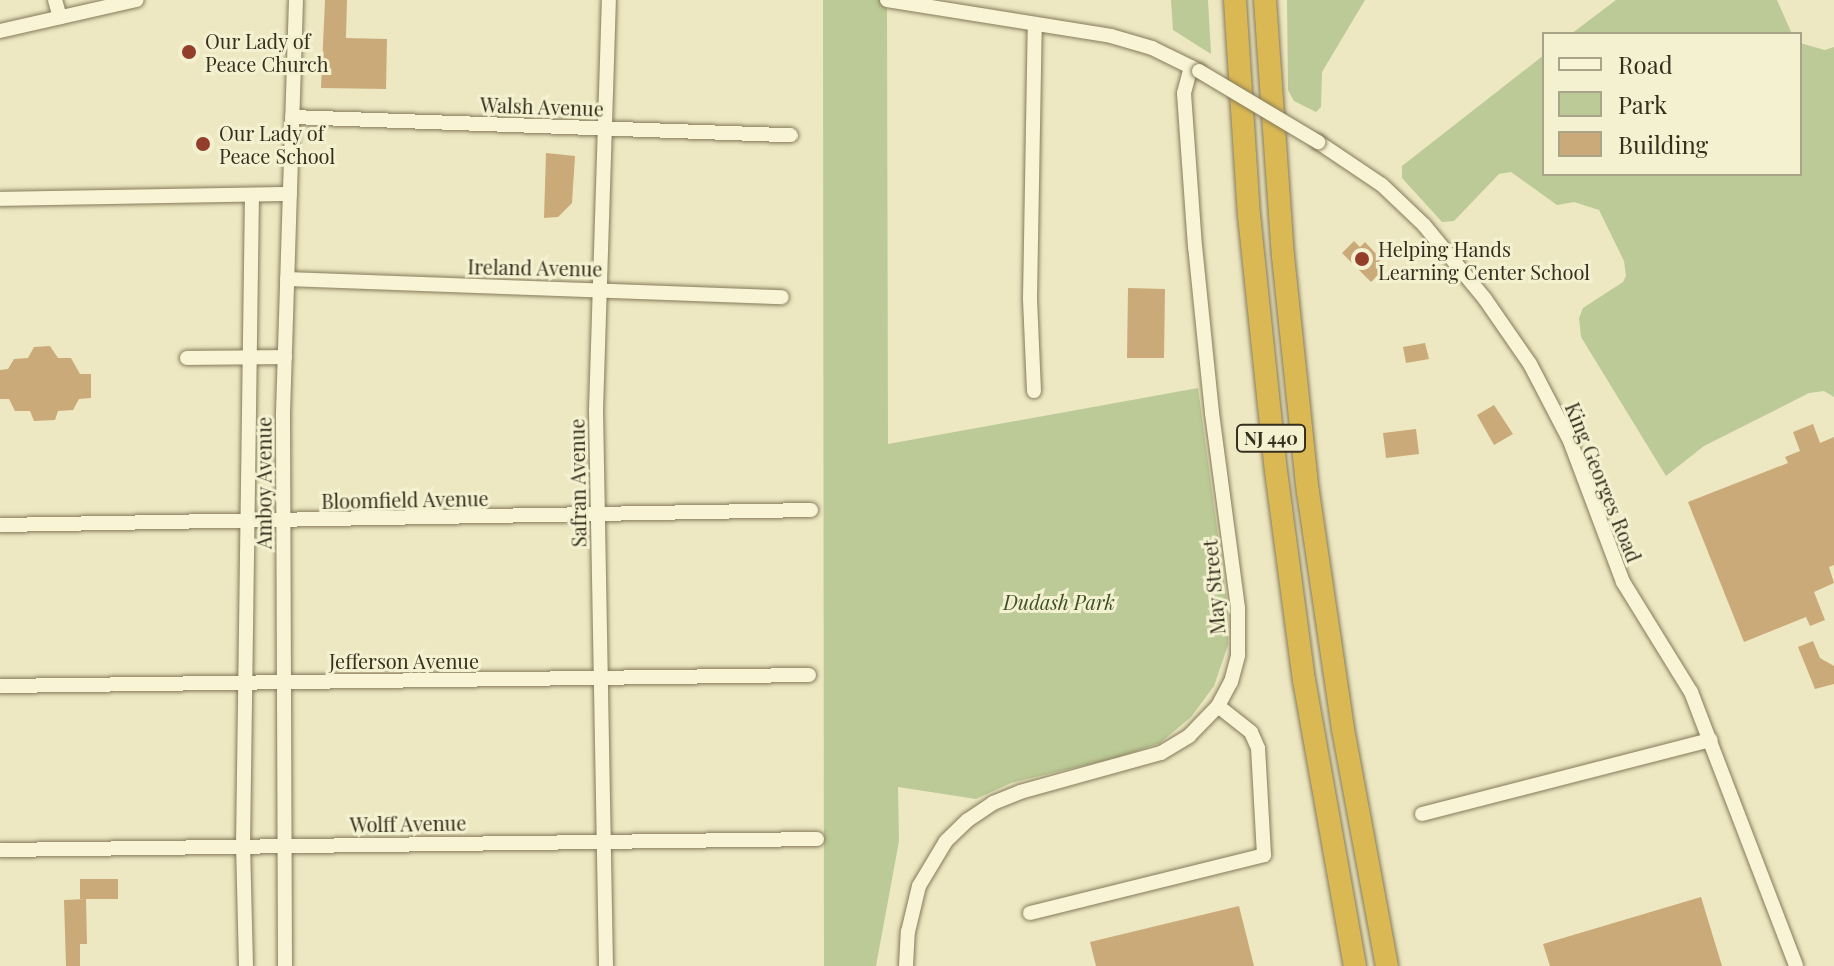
<!DOCTYPE html>
<style>
body{margin:0}
#map{position:relative;width:1834px;height:966px;overflow:hidden;background:#ede8c2;font-family:"Playfair Display",serif}
div>[style]{position:absolute}
.green>*{inset:0;background:#bbca96}
.building>*{inset:0;background:#caaa79}
.roads{filter:drop-shadow(0 0 2px #867a5a) drop-shadow(0 0 2px #867a5a)}
.minor>*{height:14px;margin:-7px;padding:0 7px;transform-origin:7px;border-radius:7px;background:#f8f4d5}
.highway>*{height:22px;margin:-11px;padding:0 11px;transform-origin:11px;border-radius:11px;background:#dab955}
.bridges{filter:drop-shadow(0 0 2px #867a5a) drop-shadow(0 0 2px #867a5a)}
.minor-bridge>*{height:14px;margin:-7px;padding:0 7px;transform-origin:7px;border-radius:7px;background:#f8f4d5}
.dots>*{width:22px;height:22px;translate:-50% -50%;box-sizing:border-box;border:4px solid #f4f1d1;border-radius:50%}
span{translate:-50% -50%;white-space:nowrap;text-align:center;line-height:1.15;-webkit-text-stroke:6px #f4f1d1;paint-order:stroke}
.shield-label span{padding:2px 6px;background:#f4f1d1;border:2px solid;border-radius:6px;-webkit-text-stroke-width:0}
.shield-label{font-size:18px;color:#362e1e;font-weight:700}
.poi-label{font-size:20px;color:#362e1e}
.left{translate:0 -50%;text-align:left}
.street-label{font-size:20px;color:#362e1e}
.park-label{font-size:20px;color:#3e5225;font-style:italic}
.legend{position:absolute;left:1542px;top:32px;width:260px;height:144px;box-sizing:border-box;background:#f4f1d1;border:2px solid #a8a389;margin:0;padding:10px 14px;list-style:none;font-size:24px;color:#362e1e}
.legend li{display:flex;align-items:center;gap:16px;height:40px}
.legend b{width:40px;border:2px solid #a8a389}
</style>
<div id="map">
<div class="green">
<i style="clip-path:polygon(823px 0,887px 0,888px 444px,1198px 388px,1228px 609px,1228px 645px,1214px 686px,1191px 717px,1160px 743px,1119px 757px,1011px 783px,976px 799px,898px 787px,899px 841px,876px 966px,824px 966px)"></i>
<i style="clip-path:polygon(1171px 0,1208px 0,1211px 54px,1173px 30px)"></i>
<i style="clip-path:polygon(1287px 0,1365px 0,1322px 72px,1321px 107px,1316px 112px,1294px 101px,1288px 90px)"></i>
<i style="clip-path:polygon(1616px 0,1777px 0,1792px 34px,1571px 34px)"></i>
<i style="clip-path:polygon(1800px 43px,1825px 50px,1834px 47px,1834px 397px,1824px 391px,1809px 393px,1704px 446px,1666px 476px,1581px 337px,1579px 318px,1583px 308px,1623px 282px,1626px 276px,1624px 261px,1599px 210px,1574px 202px,1557px 205px,1511px 172px,1499px 174px,1454px 221px,1442px 222px,1402px 178px,1402px 166px,1544px 55px,1544px 174px,1800px 174px)"></i>
</div>
<div class="building">
<i style="clip-path:polygon(325px 0,347px 0,346px 38px,387px 39px,386px 89px,321px 88px)"></i>
<i style="clip-path:polygon(546px 153px,575px 156px,572px 203px,558px 217px,544px 218px)"></i>
<i style="clip-path:polygon(1354px 241px,1360px 247px,1365px 242px,1381px 259px,1377px 264px,1383px 270px,1371px 282px,1342px 253px)"></i>
<i style="clip-path:polygon(1128px 288px,1165px 289px,1164px 358px,1127px 358px)"></i>
<i style="clip-path:polygon(1425px 343px,1429px 359px,1406px 363px,1403px 347px)"></i>
<i style="clip-path:polygon(50px 346px,58px 358px,71px 358px,80px 374px,91px 374px,91px 398px,79px 399px,73px 410px,58px 411px,55px 420px,34px 421px,30px 411px,15px 411px,9px 399px,0 399px,0 370px,8px 369px,14px 359px,28px 358px,34px 347px)"></i>
<i style="clip-path:polygon(1494px 405px,1513px 434px,1494px 445px,1477px 415px)"></i>
<i style="clip-path:polygon(1813px 424px,1820px 443px,1834px 437px,1834px 565px,1829px 567px,1834px 583px,1814px 592px,1825px 620px,1810px 626px,1806px 617px,1744px 642px,1688px 502px,1788px 463px,1785px 457px,1800px 451px,1793px 432px)"></i>
<i style="clip-path:polygon(1416px 429px,1419px 454px,1386px 458px,1383px 433px)"></i>
<i style="clip-path:polygon(1813px 641px,1820px 658px,1834px 666px,1834px 684px,1815px 689px,1798px 647px)"></i>
<i style="clip-path:polygon(80px 879px,118px 879px,118px 899px,80px 899px)"></i>
<i style="clip-path:polygon(1701px 897px,1722px 966px,1550px 966px,1543px 944px)"></i>
<i style="clip-path:polygon(86px 899px,87px 944px,80px 944px,80px 966px,66px 966px,64px 900px)"></i>
<i style="clip-path:polygon(1239px 906px,1254px 966px,1096px 966px,1090px 942px)"></i>
</div>
<div class="roads">
<div class="minor">
<i style="left:55px;top:0;width:18px;rotate:74deg"></i>
<i style="left:887px;top:0;width:227px;rotate:9.1deg"></i>
<i style="left:1111px;top:36px;width:43px;rotate:16.3deg"></i>
<i style="left:1152px;top:48px;width:52px;rotate:26.1deg"></i>
<i style="left:0;top:31px;width:140px;rotate:-12.8deg"></i>
<i style="left:292px;top:117px;width:499px;rotate:2.1deg"></i>
<i style="left:1318px;top:142px;width:77px;rotate:33.9deg"></i>
<i style="left:1382px;top:185px;width:58px;rotate:43.6deg"></i>
<i style="left:1424px;top:225px;width:96px;rotate:50.5deg"></i>
<i style="left:1485px;top:299px;width:79px;rotate:55.3deg"></i>
<i style="left:1530px;top:364px;width:87px;rotate:62.5deg"></i>
<i style="left:1570px;top:441px;width:151px;rotate:69.4deg"></i>
<i style="left:1623px;top:582px;width:129px;rotate:58.3deg"></i>
<i style="left:1691px;top:692px;width:293px;rotate:69deg"></i>
<i style="left:0;top:199px;width:290px;rotate:-1deg"></i>
<i style="left:287px;top:279px;width:495px;rotate:2.1deg"></i>
<i style="left:187px;top:358px;width:98px;rotate:-0.6deg"></i>
<i style="left:1034px;top:391px;width:93px;rotate:-92.5deg"></i>
<i style="left:1030px;top:298px;width:274px;rotate:-89deg"></i>
<i style="left:0;top:525px;width:811px;rotate:-1.06deg"></i>
<i style="left:0;top:686px;width:809px;rotate:-0.78deg"></i>
<i style="left:1422px;top:814px;width:298px;rotate:-14.4deg"></i>
<i style="left:0;top:850px;width:817px;rotate:-0.77deg"></i>
<i style="left:1030px;top:913px;width:241px;rotate:-13.9deg"></i>
<i style="left:1264px;top:855px;width:107px;rotate:-93.2deg"></i>
<i style="left:1258px;top:748px;width:17px;rotate:-114deg"></i>
<i style="left:1251px;top:732px;width:42px;rotate:-141.8deg"></i>
<i style="left:246px;top:966px;width:120px;rotate:-91.4deg"></i>
<i style="left:243px;top:846px;width:651px;rotate:-89.21deg"></i>
<i style="left:285px;top:966px;width:553px;rotate:-90.21deg"></i>
<i style="left:283px;top:413px;width:413px;rotate:-88.2deg"></i>
<i style="left:606px;top:966px;width:556px;rotate:-91.03deg"></i>
<i style="left:596px;top:410px;width:410px;rotate:-88.2deg"></i>
<i style="left:906px;top:966px;width:34px;rotate:-87deg"></i>
<i style="left:908px;top:932px;width:47px;rotate:-76.6deg"></i>
<i style="left:919px;top:886px;width:52px;rotate:-59deg"></i>
<i style="left:946px;top:841px;width:30px;rotate:-44deg"></i>
<i style="left:968px;top:820px;width:30px;rotate:-34deg"></i>
<i style="left:993px;top:803px;width:29px;rotate:-22deg"></i>
<i style="left:1020px;top:792px;width:146px;rotate:-15.5deg"></i>
<i style="left:1161px;top:753px;width:33px;rotate:-31deg"></i>
<i style="left:1189px;top:736px;width:42px;rotate:-46deg"></i>
<i style="left:1218px;top:706px;width:27px;rotate:-62deg"></i>
<i style="left:1231px;top:682px;width:28px;rotate:-75deg"></i>
<i style="left:1238px;top:655px;width:47px;rotate:-90deg"></i>
<i style="left:1238px;top:608px;width:197px;rotate:-97.6deg"></i>
<i style="left:1212px;top:413px;width:167px;rotate:-95.8deg"></i>
<i style="left:1195px;top:247px;width:154px;rotate:-94.1deg"></i>
<i style="left:1184px;top:93px;width:27px;rotate:-75deg"></i>
</div>
<div class="highway">
<i style="left:1235px;top:0;width:215px;rotate:86.3deg"></i>
<i style="left:1249px;top:215px;width:257px;rotate:84deg"></i>
<i style="left:1276px;top:471px;width:211px;rotate:82.4deg"></i>
<i style="left:1304px;top:680px;width:291px;rotate:79.9deg"></i>
<i style="left:1265px;top:0;width:257px;rotate:86deg"></i>
<i style="left:1283px;top:256px;width:237px;rotate:84deg"></i>
<i style="left:1308px;top:492px;width:240px;rotate:81.6deg"></i>
<i style="left:1343px;top:729px;width:241px;rotate:79.5deg"></i>
</div>
</div>
<div class="bridges">
<div class="minor-bridge">
<i style="left:1199px;top:71px;width:139px;rotate:30.8deg"></i>
</div>
</div>
<div class="dots">
<i style="left:189px;top:52px;background:#933e2b"></i>
<i style="left:203px;top:144px;background:#933e2b"></i>
<i style="left:1362px;top:259px;background:#933e2b"></i>
</div>
<div class="shield-label">
<span style="left:1271px;top:438px">NJ 440</span>
</div>
<div class="poi-label">
<span class="left" style="left:205px;top:52px">Our Lady of<br>Peace Church</span>
<span class="left" style="left:219px;top:144px">Our Lady of<br>Peace School</span>
<span class="left" style="left:1378px;top:260px">Helping Hands<br>Learning Center School</span>
</div>
<div class="street-label">
<span style="left:542px;top:106px;rotate:2deg">Walsh Avenue</span>
<span style="left:535px;top:267px;rotate:1deg">Ireland Avenue</span>
<span style="left:1604px;top:482px;rotate:68deg">King Georges Road</span>
<span style="left:263px;top:483px;rotate:-90deg">Amboy Avenue</span>
<span style="left:577px;top:483px;rotate:-91deg">Safran Avenue</span>
<span style="left:405px;top:499px;rotate:-1deg">Bloomfield Avenue</span>
<span style="left:1213px;top:587px;rotate:-95deg">May Street</span>
<span style="left:404px;top:660px">Jefferson Avenue</span>
<span style="left:408px;top:823px;rotate:-1deg">Wolff Avenue</span>
</div>
<div class="park-label">
<span style="left:1059px;top:601px">Dudash Park</span>
</div>
<ul class="legend">
<li><b style="height:10px;background:#f8f4d5"></b>Road</li>
<li><b style="height:22px;background:#bbca96"></b>Park</li>
<li><b style="height:22px;background:#caaa79"></b>Building</li>
</ul>
</div>
